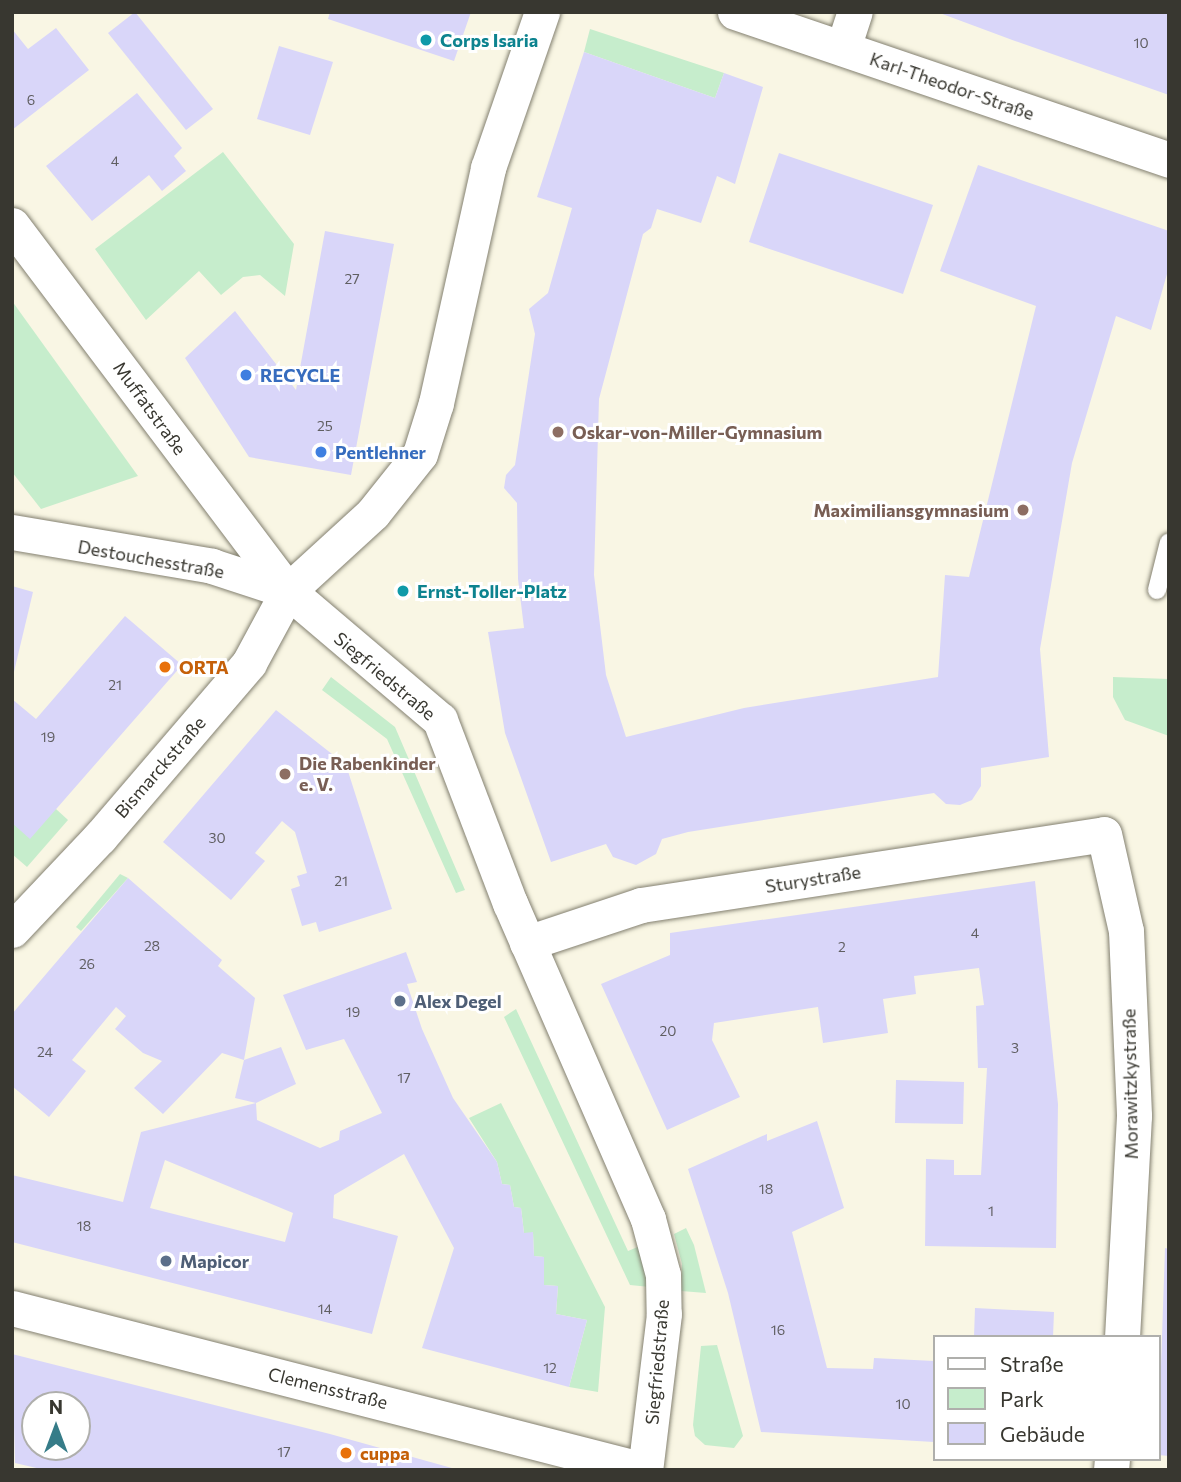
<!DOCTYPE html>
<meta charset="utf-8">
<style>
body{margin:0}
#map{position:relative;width:1181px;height:1482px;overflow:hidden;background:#f9f6e4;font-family:Commissioner,sans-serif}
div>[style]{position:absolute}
.green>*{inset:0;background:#c6edcc}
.building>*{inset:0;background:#d9d6f9}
.roads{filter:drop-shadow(0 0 2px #838070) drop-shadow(0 0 2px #838070)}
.lane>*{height:18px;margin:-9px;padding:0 9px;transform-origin:9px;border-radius:9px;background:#fff}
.street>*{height:35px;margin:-17.5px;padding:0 17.5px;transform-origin:17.5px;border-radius:17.5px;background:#fff}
.dots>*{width:19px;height:19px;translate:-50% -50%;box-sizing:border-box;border:4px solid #fff;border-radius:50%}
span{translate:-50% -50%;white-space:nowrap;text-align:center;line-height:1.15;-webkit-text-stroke:6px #fff;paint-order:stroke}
.number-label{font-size:14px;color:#605f62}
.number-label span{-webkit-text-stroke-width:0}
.culture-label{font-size:18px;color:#0d838f;font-weight:700}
.left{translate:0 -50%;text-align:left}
.street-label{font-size:18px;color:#383730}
.shop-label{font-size:18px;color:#366cbe;font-weight:700}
.education-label{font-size:18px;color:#785e54;font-weight:700}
.right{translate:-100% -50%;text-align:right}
.food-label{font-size:18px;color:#c56008;font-weight:700}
.service-label{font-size:18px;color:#4e5e75;font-weight:700}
.frame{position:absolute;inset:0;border:14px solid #383730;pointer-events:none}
.legend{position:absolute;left:933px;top:1335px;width:228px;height:126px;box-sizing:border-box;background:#fff;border:2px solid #afafac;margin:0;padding:9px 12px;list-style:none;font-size:21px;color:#383730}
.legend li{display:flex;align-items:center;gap:14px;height:35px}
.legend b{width:35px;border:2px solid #afafac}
.north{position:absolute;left:21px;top:1391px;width:70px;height:70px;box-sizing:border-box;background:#fff;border:2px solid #afafac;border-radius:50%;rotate:0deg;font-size:19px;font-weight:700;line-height:28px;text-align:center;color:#383730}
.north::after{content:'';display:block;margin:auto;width:24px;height:32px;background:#367c88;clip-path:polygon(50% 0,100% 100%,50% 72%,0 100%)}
</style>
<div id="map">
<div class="green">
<i style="clip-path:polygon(590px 29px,724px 73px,715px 98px,584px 52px)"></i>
<i style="clip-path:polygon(223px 152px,294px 244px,285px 296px,260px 275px,243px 277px,221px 295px,199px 271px,146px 320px,95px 249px)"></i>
<i style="clip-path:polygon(12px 301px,138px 476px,41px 509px,12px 472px)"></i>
<i style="clip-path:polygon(331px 677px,395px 727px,465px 890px,456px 893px,387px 739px,322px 690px)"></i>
<i style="clip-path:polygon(1113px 677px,1169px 679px,1169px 736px,1125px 720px,1113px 697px)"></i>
<i style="clip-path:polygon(56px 809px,68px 820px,27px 867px,12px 854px,12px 823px)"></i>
<i style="clip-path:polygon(120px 874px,128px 878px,81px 931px,76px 927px)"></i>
<i style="clip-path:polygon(516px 1009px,628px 1251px,640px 1246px,650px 1287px,630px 1285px,504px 1017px)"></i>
<i style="clip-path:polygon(501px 1103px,605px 1307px,598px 1392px,569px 1387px,587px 1320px,556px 1314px,558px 1286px,544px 1285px,544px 1257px,534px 1256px,533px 1233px,524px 1233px,521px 1208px,514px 1207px,510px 1185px,502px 1184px,497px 1162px,469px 1118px)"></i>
<i style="clip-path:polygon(686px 1228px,694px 1245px,706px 1293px,681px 1291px,682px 1264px,674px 1234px)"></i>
<i style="clip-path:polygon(717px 1345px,743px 1436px,734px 1448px,705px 1445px,695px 1436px,693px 1425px,701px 1346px)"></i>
</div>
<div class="building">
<i style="clip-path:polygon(135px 12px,213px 109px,186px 130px,108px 33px)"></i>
<i style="clip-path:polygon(330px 12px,471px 12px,454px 61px,328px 19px)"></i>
<i style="clip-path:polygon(937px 12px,1169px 14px,1169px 95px,1015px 41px)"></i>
<i style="clip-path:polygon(56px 28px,89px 70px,12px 130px,12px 29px,28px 49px)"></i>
<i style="clip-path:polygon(279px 46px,333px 62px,310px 135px,257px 119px)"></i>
<i style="clip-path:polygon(584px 52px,715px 98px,724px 73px,763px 87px,735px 184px,717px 176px,701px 223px,657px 209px,651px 228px,643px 234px,599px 399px,594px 575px,606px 675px,626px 737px,744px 708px,938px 677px,945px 575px,969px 577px,1036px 306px,940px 271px,978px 165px,1169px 231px,1169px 267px,1151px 330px,1116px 316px,1072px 463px,1040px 649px,1049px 757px,981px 768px,981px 786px,972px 800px,960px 805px,946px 804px,934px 793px,688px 832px,662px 839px,656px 854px,636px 865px,613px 857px,606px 844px,551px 862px,505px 733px,488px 632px,524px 628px,518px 579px,517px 503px,504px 488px,506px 475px,515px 465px,535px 334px,529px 309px,548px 293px,572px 208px,537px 197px)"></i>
<i style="clip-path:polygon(137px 93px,182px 148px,174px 156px,186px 171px,162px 191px,149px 175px,92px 221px,46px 166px)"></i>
<i style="clip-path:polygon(779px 153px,933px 205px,903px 294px,749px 242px)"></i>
<i style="clip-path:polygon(325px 231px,394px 244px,351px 475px,249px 457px,185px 358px,235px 311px,296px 390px)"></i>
<i style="clip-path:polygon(12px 586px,33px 592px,13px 676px,12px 676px)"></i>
<i style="clip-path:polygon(125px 616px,182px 665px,30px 839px,12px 823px,12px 699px,36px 719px)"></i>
<i style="clip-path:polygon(276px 710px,346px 765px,392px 909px,319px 932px,316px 922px,302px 926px,291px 889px,300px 886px,297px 876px,307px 873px,295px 832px,282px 821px,255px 853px,265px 861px,231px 900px,163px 842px)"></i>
<i style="clip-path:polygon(128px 878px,222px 960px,218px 966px,255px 998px,244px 1060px,222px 1053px,163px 1114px,134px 1088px,162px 1061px,143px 1053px,115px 1029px,126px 1016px,116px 1007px,72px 1060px,86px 1071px,49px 1117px,12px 1086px,12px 1014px)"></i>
<i style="clip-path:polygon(1035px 881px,1058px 1104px,1056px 1248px,925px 1246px,926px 1159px,954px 1160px,954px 1175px,981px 1175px,987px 1068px,978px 1068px,976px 1006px,984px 1005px,979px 968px,914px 976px,916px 994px,883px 999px,888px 1033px,823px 1043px,818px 1007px,714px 1023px,712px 1040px,740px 1097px,667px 1130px,601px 984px,670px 955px,670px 933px)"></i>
<i style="clip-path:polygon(evenodd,406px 952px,417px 982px,407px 984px,422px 1029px,453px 1098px,497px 1162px,502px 1184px,510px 1185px,514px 1207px,521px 1208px,524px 1233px,533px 1232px,534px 1256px,544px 1257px,544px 1285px,558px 1286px,556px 1314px,587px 1320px,569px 1387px,422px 1348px,454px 1248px,404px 1154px,334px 1195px,333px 1218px,398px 1236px,372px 1334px,12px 1242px,12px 1175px,123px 1202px,141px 1132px,256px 1103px,257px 1120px,320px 1148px,339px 1140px,340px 1131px,382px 1113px,344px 1039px,306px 1050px,283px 995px,406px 952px,165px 1160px,293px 1213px,285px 1242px,150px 1208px,165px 1160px)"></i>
<i style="clip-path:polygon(281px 1047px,296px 1084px,256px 1103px,235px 1098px,244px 1060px)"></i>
<i style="clip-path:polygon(896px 1080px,964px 1082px,963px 1124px,895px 1123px)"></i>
<i style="clip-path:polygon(817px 1121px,844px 1208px,792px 1232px,827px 1368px,873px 1369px,874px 1358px,934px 1361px,934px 1442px,761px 1432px,728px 1293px,688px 1169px,767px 1134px,767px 1141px)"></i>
<i style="clip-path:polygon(1165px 1248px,1169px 1249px,1169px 1456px,1158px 1455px)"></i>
<i style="clip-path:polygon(975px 1308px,1054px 1312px,1053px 1337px,974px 1337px)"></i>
<i style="clip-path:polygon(evenodd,12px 1354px,330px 1434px,459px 1470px,45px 1470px,15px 1463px,12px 1354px,35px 1405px,77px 1405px,77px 1447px,35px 1447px,35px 1405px)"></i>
</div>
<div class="roads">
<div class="lane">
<i style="left:1157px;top:590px;width:49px;rotate:-76deg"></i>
</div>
<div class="street">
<i style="left:735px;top:12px;width:459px;rotate:18.8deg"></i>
<i style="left:843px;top:48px;width:38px;rotate:-72deg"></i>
<i style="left:12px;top:225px;width:458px;rotate:53deg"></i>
<i style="left:288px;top:591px;width:199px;rotate:40.3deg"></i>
<i style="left:440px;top:720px;width:196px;rotate:69.1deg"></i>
<i style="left:510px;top:903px;width:345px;rotate:66.4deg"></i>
<i style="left:648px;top:1219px;width:58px;rotate:75deg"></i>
<i style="left:663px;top:1275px;width:39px;rotate:89deg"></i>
<i style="left:664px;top:1314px;width:157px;rotate:96.9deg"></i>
<i style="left:12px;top:532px;width:203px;rotate:9.6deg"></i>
<i style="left:212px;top:566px;width:80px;rotate:18.2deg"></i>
<i style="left:12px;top:930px;width:128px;rotate:-46.6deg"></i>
<i style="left:100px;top:837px;width:229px;rotate:-49.4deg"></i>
<i style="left:249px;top:663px;width:82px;rotate:-61.6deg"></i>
<i style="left:288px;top:591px;width:115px;rotate:-42.5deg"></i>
<i style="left:373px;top:513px;width:75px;rotate:-51.5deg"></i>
<i style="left:420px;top:454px;width:53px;rotate:-72.6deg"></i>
<i style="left:436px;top:403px;width:241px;rotate:-77.5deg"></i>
<i style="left:488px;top:168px;width:165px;rotate:-70.9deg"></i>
<i style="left:527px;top:943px;width:120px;rotate:-18.4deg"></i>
<i style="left:641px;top:905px;width:468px;rotate:-8.7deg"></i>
<i style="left:1104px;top:834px;width:99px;rotate:77.2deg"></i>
<i style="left:1126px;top:931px;width:185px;rotate:87.5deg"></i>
<i style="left:1134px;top:1116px;width:221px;rotate:93.1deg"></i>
<i style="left:12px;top:1308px;width:652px;rotate:14.38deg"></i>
<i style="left:1111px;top:1470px;width:11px;rotate:-85deg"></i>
</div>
</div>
<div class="dots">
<i style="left:426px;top:40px;background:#0f9aa8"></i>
<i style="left:246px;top:375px;background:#3f7fe0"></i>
<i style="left:558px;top:432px;background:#8d6e63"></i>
<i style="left:321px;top:452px;background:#3f7fe0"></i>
<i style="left:1023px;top:510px;background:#8d6e63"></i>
<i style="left:403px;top:591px;background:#0f9aa8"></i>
<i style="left:165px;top:667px;background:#e8710a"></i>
<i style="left:285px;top:774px;background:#8d6e63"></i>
<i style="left:400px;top:1001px;background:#5c6f8a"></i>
<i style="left:166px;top:1261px;background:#5c6f8a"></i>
<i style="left:346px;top:1453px;background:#e8710a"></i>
</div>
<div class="number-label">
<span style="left:1141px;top:43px">10</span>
<span style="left:31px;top:100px">6</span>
<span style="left:115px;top:161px">4</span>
<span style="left:352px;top:279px">27</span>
<span style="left:325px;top:426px">25</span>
<span style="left:115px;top:685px">21</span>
<span style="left:48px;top:737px">19</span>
<span style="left:217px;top:838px">30</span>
<span style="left:341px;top:881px">21</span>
<span style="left:975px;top:933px">4</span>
<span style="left:152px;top:946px">28</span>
<span style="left:842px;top:947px">2</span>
<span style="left:87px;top:964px">26</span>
<span style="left:353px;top:1012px">19</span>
<span style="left:668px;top:1031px">20</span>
<span style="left:1015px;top:1048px">3</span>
<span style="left:45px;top:1052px">24</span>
<span style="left:404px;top:1078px">17</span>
<span style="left:766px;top:1189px">18</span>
<span style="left:991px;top:1211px">1</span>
<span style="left:84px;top:1226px">18</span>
<span style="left:325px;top:1309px">14</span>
<span style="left:778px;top:1330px">16</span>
<span style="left:550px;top:1368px">12</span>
<span style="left:903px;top:1404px">10</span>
<span style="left:284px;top:1452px">17</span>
</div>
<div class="culture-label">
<span class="left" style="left:440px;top:40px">Corps Isaria</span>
<span class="left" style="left:417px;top:591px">Ernst-Toller-Platz</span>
</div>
<div class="street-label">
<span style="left:952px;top:86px;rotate:19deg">Karl-Theodor-Straße</span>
<span style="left:150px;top:408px;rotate:54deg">Muffatstraße</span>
<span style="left:151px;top:559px;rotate:10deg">Destouchesstraße</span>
<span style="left:385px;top:676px;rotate:40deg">Siegfriedstraße</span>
<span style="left:160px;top:767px;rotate:-49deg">Bismarckstraße</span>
<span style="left:813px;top:879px;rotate:-9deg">Sturystraße</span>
<span style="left:1130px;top:1084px;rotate:-91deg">Morawitzkystraße</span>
<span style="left:657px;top:1362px;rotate:-85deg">Siegfriedstraße</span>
<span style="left:328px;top:1388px;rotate:14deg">Clemensstraße</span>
</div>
<div class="shop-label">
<span class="left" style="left:260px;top:375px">RECYCLE</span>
<span class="left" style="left:335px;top:452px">Pentlehner</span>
</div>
<div class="education-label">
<span class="left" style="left:572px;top:432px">Oskar-von-Miller-Gymnasium</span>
<span class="right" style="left:1009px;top:510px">Maximiliansgymnasium</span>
<span class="left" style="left:299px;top:774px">Die Rabenkinder<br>e. V.</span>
</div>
<div class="food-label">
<span class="left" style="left:179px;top:667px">ORTA</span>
<span class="left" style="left:360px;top:1453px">cuppa</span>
</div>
<div class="service-label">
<span class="left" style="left:414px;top:1001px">Alex Degel</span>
<span class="left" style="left:180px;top:1261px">Mapicor</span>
</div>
<div class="frame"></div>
<ul class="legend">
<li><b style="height:9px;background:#fff"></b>Straße</li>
<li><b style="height:19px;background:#c6edcc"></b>Park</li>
<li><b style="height:19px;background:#d9d6f9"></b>Gebäude</li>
</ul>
<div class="north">N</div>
</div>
